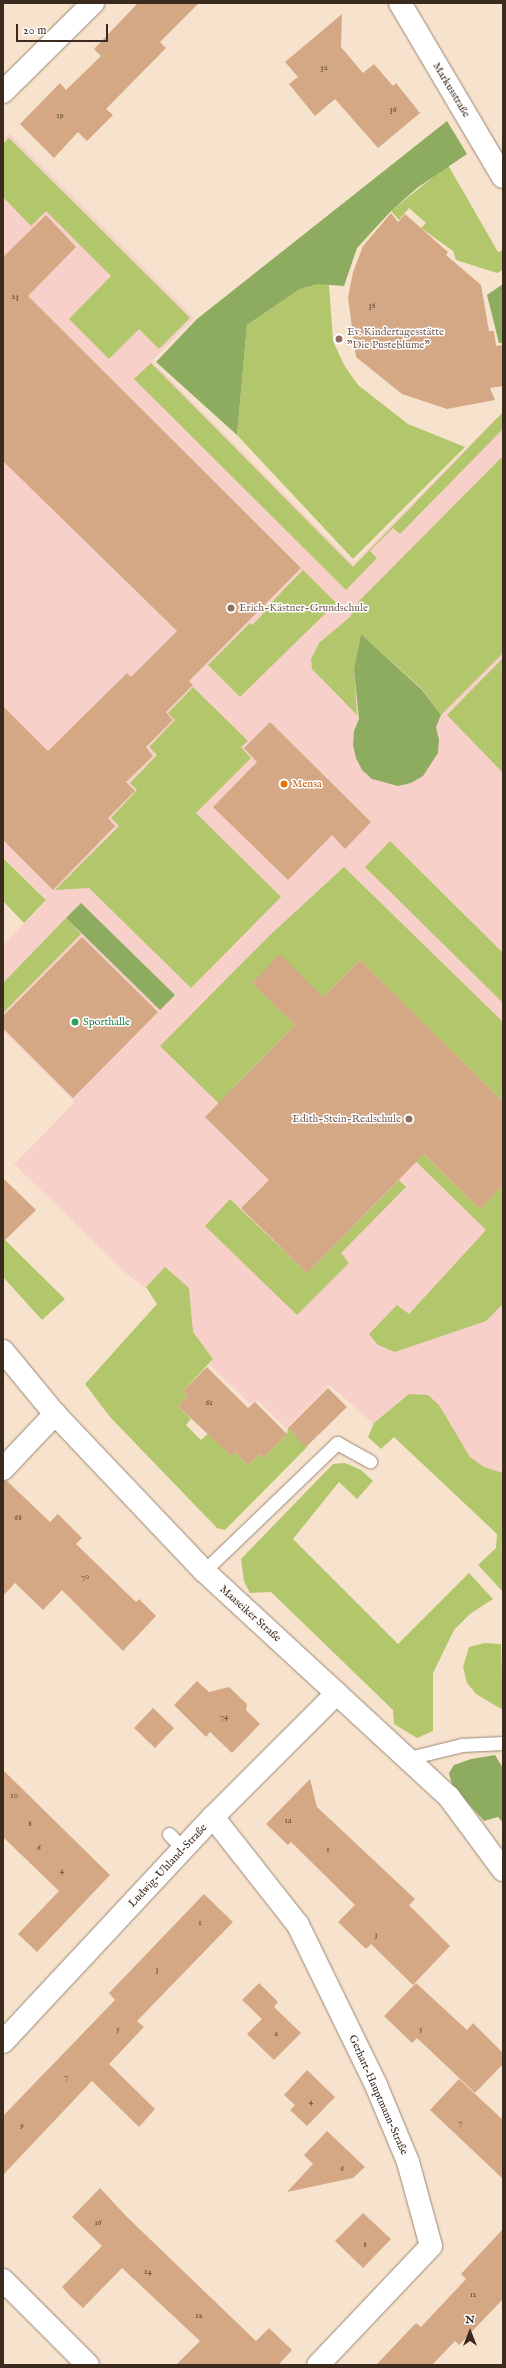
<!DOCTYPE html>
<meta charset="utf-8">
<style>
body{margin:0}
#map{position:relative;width:506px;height:2368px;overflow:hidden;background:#f7e3cd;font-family:"IM FELL English",serif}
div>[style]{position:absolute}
.built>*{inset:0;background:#f7d1c9}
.green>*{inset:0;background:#b2c76b}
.forest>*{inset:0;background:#8dac5f}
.building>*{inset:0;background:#d4a884}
.roads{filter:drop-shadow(0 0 1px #998676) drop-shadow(0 0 1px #998676)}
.lane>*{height:13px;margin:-6.5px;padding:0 6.5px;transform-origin:6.5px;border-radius:6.5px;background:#fff}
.street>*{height:22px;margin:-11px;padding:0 11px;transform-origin:11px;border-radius:11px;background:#fff}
.secondary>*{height:22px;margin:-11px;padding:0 11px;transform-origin:11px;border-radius:11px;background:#fff}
.dots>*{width:11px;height:11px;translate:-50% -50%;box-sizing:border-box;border:2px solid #fff;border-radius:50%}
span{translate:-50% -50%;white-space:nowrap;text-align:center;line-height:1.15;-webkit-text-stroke:3px #fff;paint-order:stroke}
.number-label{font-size:9px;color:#614a38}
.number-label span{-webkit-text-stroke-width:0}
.street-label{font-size:11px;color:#3b2a1e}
.education-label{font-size:11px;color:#785e54}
.left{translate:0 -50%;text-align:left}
.right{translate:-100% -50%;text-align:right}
.food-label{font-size:11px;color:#c56008}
.leisure-label{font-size:11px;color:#27864d}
.frame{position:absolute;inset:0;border:4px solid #3b2a1e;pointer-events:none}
.north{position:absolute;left:450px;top:2312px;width:40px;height:40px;-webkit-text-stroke:3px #fff;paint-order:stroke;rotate:0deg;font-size:11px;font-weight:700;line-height:16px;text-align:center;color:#3b2a1e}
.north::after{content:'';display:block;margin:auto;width:14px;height:18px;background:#3b2a1e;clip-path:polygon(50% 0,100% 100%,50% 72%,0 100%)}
.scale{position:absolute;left:16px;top:24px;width:92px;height:18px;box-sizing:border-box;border:2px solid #3b2a1e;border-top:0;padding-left:5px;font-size:12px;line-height:14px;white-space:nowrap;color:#3b2a1e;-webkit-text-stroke:3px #fff;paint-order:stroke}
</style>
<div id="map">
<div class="built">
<i style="clip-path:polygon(9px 133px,194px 318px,152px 361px,353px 564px,496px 418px,503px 426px,503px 1559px,497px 1533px,396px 1436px,389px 1438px,330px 1385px,286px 1428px,258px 1400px,251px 1405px,210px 1365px,212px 1359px,193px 1333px,165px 1268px,145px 1288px,127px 1274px,14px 1164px,75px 1102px,3px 1031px,3px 945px,47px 900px,3px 857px,3px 140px)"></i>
</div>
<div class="green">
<i style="clip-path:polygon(9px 138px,190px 318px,159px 349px,139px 329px,109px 359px,69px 319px,111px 276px,46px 211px,31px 226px,3px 197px,3px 144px)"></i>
<i style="clip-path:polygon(448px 165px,498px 252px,503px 250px,503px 270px,497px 273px,456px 260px,453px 251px,421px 228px,426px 223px,409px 208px,399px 220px,391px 211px)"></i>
<i style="clip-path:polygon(318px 284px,329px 284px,333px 341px,344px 365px,358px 385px,408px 424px,465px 447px,353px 559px,237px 435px,247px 325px,300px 289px)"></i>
<i style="clip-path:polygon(151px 363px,353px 567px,503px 412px,503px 429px,400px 534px,393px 528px,370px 551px,377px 558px,346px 590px,134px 379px)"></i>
<i style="clip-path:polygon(503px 456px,503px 653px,441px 715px,422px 689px,361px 634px,354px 669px,357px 715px,312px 669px,311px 659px,319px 643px,350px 617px,359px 601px)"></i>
<i style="clip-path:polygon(303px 570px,336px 603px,240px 697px,208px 665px,250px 623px,252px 625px,263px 614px,262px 612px)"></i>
<i style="clip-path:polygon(503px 658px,503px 773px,447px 715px)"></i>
<i style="clip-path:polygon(193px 687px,248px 741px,241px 747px,251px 758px,196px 813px,281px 897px,191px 988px,89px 888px,55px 890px,119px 826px,111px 818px,137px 790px,130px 783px,157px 755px,149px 747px,175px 720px,168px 713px)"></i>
<i style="clip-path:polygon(390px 841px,503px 953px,503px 1003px,365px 867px)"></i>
<i style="clip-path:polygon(3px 858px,46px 900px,24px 923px,3px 901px)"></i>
<i style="clip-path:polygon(344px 867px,503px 1022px,503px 1102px,360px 960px,323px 997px,280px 955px,252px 983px,295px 1025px,232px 1089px,270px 1127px,252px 1136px,160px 1046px,269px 936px)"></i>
<i style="clip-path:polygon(66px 918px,81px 934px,3px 1013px,3px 983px)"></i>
<i style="clip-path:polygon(397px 1128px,480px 1209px,503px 1185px,503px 1304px,486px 1321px,395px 1352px,378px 1345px,369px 1334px,397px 1305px,409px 1314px,486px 1230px,390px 1136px)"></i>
<i style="clip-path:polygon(399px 1180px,406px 1187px,341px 1253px,349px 1263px,297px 1315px,205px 1226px,230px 1199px,307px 1273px)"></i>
<i style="clip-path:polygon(3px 1238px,65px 1299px,42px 1320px,3px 1277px)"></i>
<i style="clip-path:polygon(165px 1267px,189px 1288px,193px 1332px,213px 1359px,183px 1391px,188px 1395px,178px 1406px,191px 1419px,186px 1425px,201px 1440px,218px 1424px,231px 1456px,235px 1452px,248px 1465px,259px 1454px,263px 1458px,287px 1434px,288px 1428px,307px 1447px,225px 1530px,217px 1528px,110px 1417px,85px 1384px,157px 1304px,146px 1287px)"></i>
<i style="clip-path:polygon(409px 1394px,428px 1395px,439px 1405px,470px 1457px,484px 1467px,503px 1473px,503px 1592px,478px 1565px,496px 1548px,497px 1534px,394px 1437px,381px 1449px,368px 1437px,374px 1423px)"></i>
<i style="clip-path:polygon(345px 1463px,361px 1470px,373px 1481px,357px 1499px,339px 1482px,293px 1539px,398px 1644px,469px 1573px,493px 1599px,470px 1614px,454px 1630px,433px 1673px,433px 1731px,417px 1738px,394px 1724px,393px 1710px,271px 1592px,250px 1593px,244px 1581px,241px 1559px,333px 1464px)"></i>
<i style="clip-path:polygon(485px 1643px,501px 1644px,503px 1710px,476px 1694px,467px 1683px,463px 1667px,469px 1647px)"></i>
</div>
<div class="forest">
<i style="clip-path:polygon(447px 121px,467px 154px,417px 188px,391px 211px,357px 248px,344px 286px,318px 284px,300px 289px,247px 325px,237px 435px,156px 362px,197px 319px)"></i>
<i style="clip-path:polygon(503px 284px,503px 343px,499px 343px,487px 295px)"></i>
<i style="clip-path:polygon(361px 634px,422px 690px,441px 715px,436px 727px,439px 740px,438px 753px,423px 776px,411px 783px,398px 786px,372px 779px,362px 770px,356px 758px,353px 745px,354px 731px,359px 719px,354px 669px)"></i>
<i style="clip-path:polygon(81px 903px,175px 995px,160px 1010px,66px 918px)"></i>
<i style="clip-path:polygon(495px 1755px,503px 1768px,503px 1823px,498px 1817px,484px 1821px,452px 1785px,449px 1773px,454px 1765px,471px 1759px)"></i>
</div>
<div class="building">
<i style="clip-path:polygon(138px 3px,199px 3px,160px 42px,166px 48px,106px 109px,113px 115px,87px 141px,78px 132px,54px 158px,20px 124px,60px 83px,66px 90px,101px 56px,94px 49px)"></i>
<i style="clip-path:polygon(342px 14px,341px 47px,363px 73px,374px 64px,393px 86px,396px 83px,420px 113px,378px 148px,335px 99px,315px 116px,289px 84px,298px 77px,285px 62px)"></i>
<i style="clip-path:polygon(391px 213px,398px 222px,405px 214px,448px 252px,446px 255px,481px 285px,489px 331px,494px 331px,496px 346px,503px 345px,503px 386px,490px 388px,495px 400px,447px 409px,402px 394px,356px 357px,348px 298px,353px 272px,363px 246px)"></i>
<i style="clip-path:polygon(46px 215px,76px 247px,28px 296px,301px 568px,189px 681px,193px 685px,166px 712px,173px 720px,146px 747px,153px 756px,126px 782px,135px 791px,108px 818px,115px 826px,53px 890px,3px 840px,3px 706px,48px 751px,127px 673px,131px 677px,177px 631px,3px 461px,3px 257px)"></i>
<i style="clip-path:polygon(270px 722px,371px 822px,345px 849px,332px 835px,288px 880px,213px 807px,257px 762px,244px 748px)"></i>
<i style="clip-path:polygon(82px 937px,158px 1012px,73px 1098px,3px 1028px,3px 1016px)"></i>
<i style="clip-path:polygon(280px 954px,323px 997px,360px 960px,503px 1102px,503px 1185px,480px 1209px,424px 1154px,307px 1273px,241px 1208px,269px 1180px,205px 1117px,295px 1025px,252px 983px)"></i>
<i style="clip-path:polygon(3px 1178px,36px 1210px,3px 1242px)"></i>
<i style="clip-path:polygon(207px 1367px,248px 1408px,255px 1402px,287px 1434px,263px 1458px,259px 1454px,248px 1465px,235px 1452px,231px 1456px,178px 1406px,188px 1395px,183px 1391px)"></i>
<i style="clip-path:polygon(328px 1388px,347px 1407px,306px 1447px,288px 1428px)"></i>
<i style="clip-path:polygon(3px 1481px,7px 1481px,50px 1522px,58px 1514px,82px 1538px,76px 1544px,136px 1602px,139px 1599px,156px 1616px,123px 1651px,62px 1590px,43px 1610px,15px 1583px,3px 1596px)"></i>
<i style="clip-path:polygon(197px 1681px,209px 1692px,229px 1687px,247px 1704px,246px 1710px,260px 1724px,232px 1753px,210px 1732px,206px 1737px,174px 1705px)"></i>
<i style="clip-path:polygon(153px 1708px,174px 1728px,155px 1748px,134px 1728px)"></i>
<i style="clip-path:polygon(3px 1770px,110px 1875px,37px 1952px,18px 1934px,59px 1891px,3px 1837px)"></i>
<i style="clip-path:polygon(310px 1779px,317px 1807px,415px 1899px,409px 1905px,450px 1946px,413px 1985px,371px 1944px,366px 1949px,338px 1922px,355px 1905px,291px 1842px,288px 1845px,266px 1824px)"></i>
<i style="clip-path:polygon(204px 1894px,233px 1922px,137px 2021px,144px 2027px,109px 2064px,155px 2109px,139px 2127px,92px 2081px,3px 2175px,3px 2116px,115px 2000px,109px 1993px)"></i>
<i style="clip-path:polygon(259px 1983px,278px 2002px,274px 2007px,301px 2033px,274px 2060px,247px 2034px,262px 2019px,242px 2000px)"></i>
<i style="clip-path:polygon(416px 1983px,467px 2030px,473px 2023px,503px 2053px,503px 2064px,475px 2093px,417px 2038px,412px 2043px,384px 2016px)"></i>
<i style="clip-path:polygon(307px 2070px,335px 2097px,307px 2126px,290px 2110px,295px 2105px,284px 2095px)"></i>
<i style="clip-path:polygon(459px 2079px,503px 2120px,503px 2179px,430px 2110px)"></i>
<i style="clip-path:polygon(327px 2131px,365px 2167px,353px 2178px,287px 2192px,313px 2164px,304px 2155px)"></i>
<i style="clip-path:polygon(100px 2188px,126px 2216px,256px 2341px,269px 2328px,292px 2350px,280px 2363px,282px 2365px,176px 2365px,200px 2341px,122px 2268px,83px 2308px,72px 2298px,62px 2287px,102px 2246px,72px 2217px)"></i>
<i style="clip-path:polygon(363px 2213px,391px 2239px,363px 2268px,335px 2241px)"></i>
<i style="clip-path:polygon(503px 2229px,503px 2299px,459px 2345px,455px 2341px,432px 2365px,376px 2365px,416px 2323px,421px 2327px,466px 2279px,461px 2274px)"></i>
</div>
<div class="roads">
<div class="lane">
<i style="left:204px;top:1571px;width:185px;rotate:-43.9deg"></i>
<i style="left:337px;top:1443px;width:38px;rotate:29deg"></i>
<i style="left:409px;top:1758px;width:55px;rotate:-13.8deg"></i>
<i style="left:462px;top:1745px;width:41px;rotate:-2.8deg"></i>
<i style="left:169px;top:1834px;width:22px;rotate:47deg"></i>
</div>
<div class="street">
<i style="left:400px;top:3px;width:202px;rotate:59.4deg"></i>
<i style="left:3px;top:92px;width:127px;rotate:-44.7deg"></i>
<i style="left:3px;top:1469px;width:76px;rotate:-46.6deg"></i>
<i style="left:213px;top:1817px;width:137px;rotate:51.8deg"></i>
<i style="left:298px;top:1925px;width:178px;rotate:64deg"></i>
<i style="left:376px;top:2085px;width:83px;rotate:67.4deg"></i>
<i style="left:408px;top:2162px;width:87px;rotate:74.7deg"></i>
<i style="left:431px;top:2246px;width:164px;rotate:133.5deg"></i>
<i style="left:3px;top:2042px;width:308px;rotate:-47deg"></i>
<i style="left:213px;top:1817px;width:175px;rotate:-45deg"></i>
<i style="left:3px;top:2280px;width:120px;rotate:45deg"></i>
</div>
<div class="secondary">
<i style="left:3px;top:1351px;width:82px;rotate:50.5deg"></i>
<i style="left:55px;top:1414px;width:216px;rotate:46.5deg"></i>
<i style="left:204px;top:1571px;width:333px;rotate:42.7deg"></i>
<i style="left:449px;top:1797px;width:91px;rotate:53.5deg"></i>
</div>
</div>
<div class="dots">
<i style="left:339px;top:339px;background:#8d6e63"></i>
<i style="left:231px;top:608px;background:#8d6e63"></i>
<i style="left:284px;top:784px;background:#e8710a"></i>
<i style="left:75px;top:1022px;background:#2e9e5b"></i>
<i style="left:409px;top:1119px;background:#8d6e63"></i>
</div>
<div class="number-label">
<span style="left:324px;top:68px">32</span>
<span style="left:393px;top:110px">36</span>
<span style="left:60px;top:116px">19</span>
<span style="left:15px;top:297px">23</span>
<span style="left:372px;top:306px">38</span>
<span style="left:209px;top:1403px">61</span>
<span style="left:18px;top:1518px">68</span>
<span style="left:85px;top:1577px">70</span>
<span style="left:224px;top:1717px">74</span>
<span style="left:14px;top:1796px">10</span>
<span style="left:288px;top:1821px">1a</span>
<span style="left:30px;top:1824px">8</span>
<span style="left:39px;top:1848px">6</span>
<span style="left:328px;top:1850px">1</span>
<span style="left:62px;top:1871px">4</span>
<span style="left:200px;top:1923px">1</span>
<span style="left:376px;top:1935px">3</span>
<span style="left:157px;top:1970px">3</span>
<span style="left:118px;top:2030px">5</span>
<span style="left:421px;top:2030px">5</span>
<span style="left:276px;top:2034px">2</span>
<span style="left:66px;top:2077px">7</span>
<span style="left:311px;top:2102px">4</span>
<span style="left:460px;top:2123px">7</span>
<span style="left:22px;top:2126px">9</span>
<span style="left:342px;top:2169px">6</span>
<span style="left:98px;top:2223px">16</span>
<span style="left:365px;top:2245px">8</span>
<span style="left:148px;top:2272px">14</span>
<span style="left:473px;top:2295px">11</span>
<span style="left:199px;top:2316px">12</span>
</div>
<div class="street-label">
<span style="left:451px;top:90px;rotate:59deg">Markusstraße</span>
<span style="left:250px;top:1614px;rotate:42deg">Maaseiker Straße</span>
<span style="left:168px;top:1866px;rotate:-47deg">Ludwig-Uhland-Straße</span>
<span style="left:378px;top:2095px;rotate:66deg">Gerhart-Hauptmann-Straße</span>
</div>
<div class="education-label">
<span class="left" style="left:347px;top:339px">Ev. Kindertagesstätte<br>"Die Pusteblume"</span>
<span class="left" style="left:239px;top:608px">Erich-Kästner-Grundschule</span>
<span class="right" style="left:401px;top:1119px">Edith-Stein-Realschule</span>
</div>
<div class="food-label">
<span class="left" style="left:292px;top:784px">Mensa</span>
</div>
<div class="leisure-label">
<span class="left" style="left:83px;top:1022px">Sporthalle</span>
</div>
<div class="frame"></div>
<div class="north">N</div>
<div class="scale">20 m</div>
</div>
